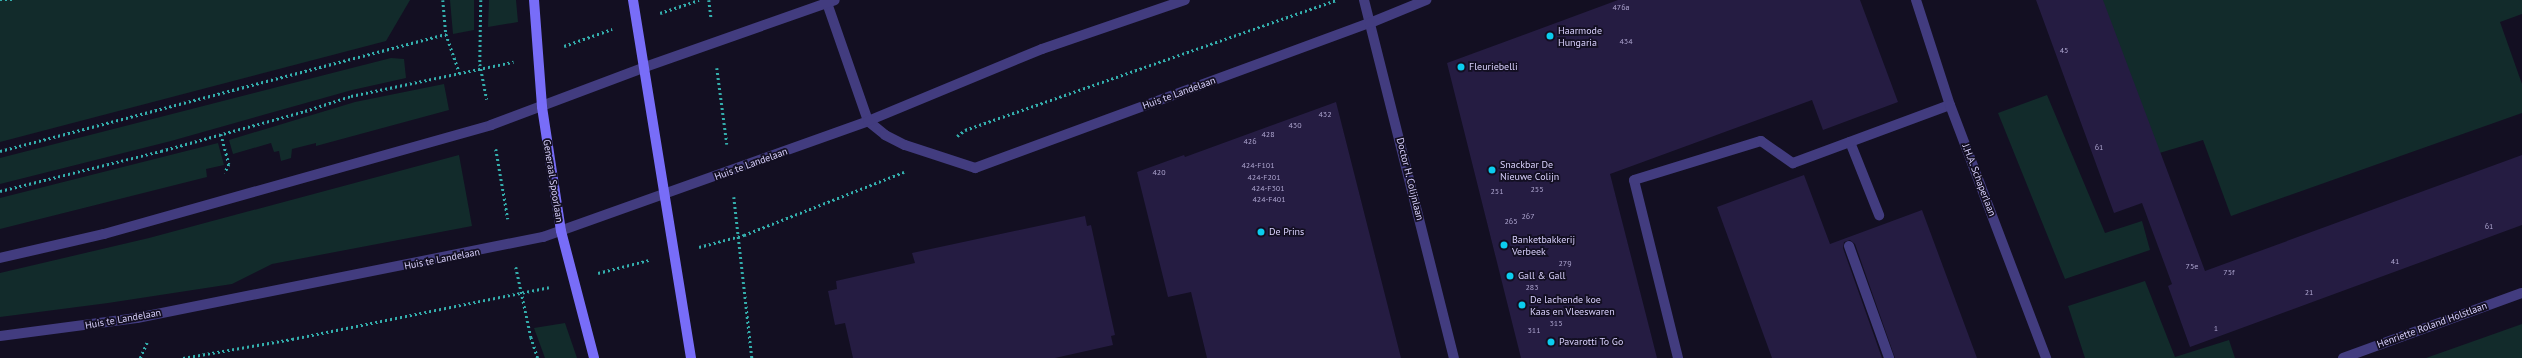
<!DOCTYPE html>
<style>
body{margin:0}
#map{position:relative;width:2522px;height:358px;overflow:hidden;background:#130f22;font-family:"PT Sans",sans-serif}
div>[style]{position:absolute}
.green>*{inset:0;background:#122b2b}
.building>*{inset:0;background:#251c42}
.path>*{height:2.5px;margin-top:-1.25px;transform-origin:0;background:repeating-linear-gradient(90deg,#34aead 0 2px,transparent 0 5px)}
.service>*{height:10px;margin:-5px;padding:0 5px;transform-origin:5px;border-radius:5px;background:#423c7f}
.minor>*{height:10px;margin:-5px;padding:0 5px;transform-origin:5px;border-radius:5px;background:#423c7f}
.tertiary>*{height:10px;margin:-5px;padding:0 5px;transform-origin:5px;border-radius:5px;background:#423c7f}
.secondary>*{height:10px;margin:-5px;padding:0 5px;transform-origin:5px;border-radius:5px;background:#786df8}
.dots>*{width:11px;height:11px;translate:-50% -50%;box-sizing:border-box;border:2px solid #130f22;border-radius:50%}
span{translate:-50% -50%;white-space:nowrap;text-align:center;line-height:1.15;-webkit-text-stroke:3.5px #130f22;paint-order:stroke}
.number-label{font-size:8px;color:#aca4ce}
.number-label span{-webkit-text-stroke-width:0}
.poi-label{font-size:10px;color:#d9d1fd}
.left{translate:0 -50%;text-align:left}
.street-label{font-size:10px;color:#d9d1fd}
</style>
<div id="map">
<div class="green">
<i style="clip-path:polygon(0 0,410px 0,386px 41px,0 142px)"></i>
<i style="clip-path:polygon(450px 0,474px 0,474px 30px,453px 34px)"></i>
<i style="clip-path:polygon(489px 0,516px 0,518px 22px,488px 27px)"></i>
<i style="clip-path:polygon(2100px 0,2522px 0,2522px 14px,2500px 22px,2522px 84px,2522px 113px,2231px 216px,2203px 140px,2156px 154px)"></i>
<i style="clip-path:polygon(391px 58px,404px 59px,406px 78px,352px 90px,171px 141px,0 184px,0 158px)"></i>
<i style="clip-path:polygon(444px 84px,449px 110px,316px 146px,316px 143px,292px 149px,291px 158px,281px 161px,279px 151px,274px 152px,271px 143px,233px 154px,229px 140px,355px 102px)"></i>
<i style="clip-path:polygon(2047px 95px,2105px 233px,2142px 221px,2150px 250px,2065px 279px,1998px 113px)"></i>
<i style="clip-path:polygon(218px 143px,224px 165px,206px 169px,207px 177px,0 229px,0 198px)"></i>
<i style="clip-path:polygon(459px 155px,472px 226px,272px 264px,232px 284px,108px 303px,0 317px,0 273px,149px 238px)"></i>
<i style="clip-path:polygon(2145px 281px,2175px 357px,2229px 340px,2235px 358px,2085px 358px,2068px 306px)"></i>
<i style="clip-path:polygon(565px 323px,577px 358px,545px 358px,534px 328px)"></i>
<i style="clip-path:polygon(2522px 324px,2522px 358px,2426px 358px)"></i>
</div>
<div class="building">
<i style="clip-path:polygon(1618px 0,1860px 0,1898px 102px,1823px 130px,1812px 100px,1610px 174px,1657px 358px,1521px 358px,1447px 63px)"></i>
<i style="clip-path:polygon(2036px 0,2103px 0,2205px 271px,2522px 155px,2522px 225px,2190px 347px,2168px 286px,2172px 284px,2142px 203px,2114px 213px)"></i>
<i style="clip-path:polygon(1336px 102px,1401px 358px,1207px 358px,1191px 292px,1168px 297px,1137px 172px,1184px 155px,1185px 157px)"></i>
<i style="clip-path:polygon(1804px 175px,1830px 244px,1922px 210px,1977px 358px,1895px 358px,1855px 244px,1850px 240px,1844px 242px,1843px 248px,1882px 358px,1772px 358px,1717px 207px)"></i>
<i style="clip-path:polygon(1085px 216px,1087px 226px,1091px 225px,1115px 335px,1111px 336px,1113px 345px,1055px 358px,853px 358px,845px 323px,835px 325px,828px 291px,837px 289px,836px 281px,915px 263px,912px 253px)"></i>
</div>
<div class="path">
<i style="left:0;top:0;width:13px"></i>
<i style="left:443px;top:0;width:34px;rotate:85deg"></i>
<i style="left:446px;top:34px;width:42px;rotate:70.7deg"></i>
<i style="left:481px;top:0;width:64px;rotate:90.9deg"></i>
<i style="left:480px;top:64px;width:36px;rotate:79deg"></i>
<i style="left:709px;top:0;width:17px;rotate:83deg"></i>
<i style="left:660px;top:13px;width:41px;rotate:-18.4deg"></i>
<i style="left:564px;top:46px;width:51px;rotate:-19.5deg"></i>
<i style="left:717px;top:68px;width:77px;rotate:82.5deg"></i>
<i style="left:221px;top:134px;width:31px;rotate:75deg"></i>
<i style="left:229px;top:164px;width:10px;rotate:114deg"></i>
<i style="left:957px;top:136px;width:10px;rotate:-37deg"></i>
<i style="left:965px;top:130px;width:394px;rotate:-19.3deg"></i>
<i style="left:496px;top:149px;width:71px;rotate:80.3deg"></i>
<i style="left:0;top:151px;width:461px;rotate:-14.7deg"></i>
<i style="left:0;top:191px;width:166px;rotate:-14deg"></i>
<i style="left:161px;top:151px;width:149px;rotate:-15.5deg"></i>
<i style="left:305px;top:111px;width:48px;rotate:-18.1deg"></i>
<i style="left:351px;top:96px;width:166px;rotate:-11.9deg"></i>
<i style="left:734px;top:197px;width:162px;rotate:83.6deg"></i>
<i style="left:699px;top:247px;width:47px;rotate:-14.9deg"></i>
<i style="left:744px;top:235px;width:172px;rotate:-21.5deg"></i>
<i style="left:516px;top:267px;width:72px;rotate:77.9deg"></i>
<i style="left:531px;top:337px;width:22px;rotate:72deg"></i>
<i style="left:598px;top:273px;width:53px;rotate:-14.3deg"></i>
<i style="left:140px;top:358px;width:17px;rotate:-66deg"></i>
<i style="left:183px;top:358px;width:111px;rotate:-9.9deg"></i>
<i style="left:292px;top:339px;width:262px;rotate:-11.4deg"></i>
</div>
<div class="service">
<i style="left:1850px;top:142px;width:79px;rotate:68.3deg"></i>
<i style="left:1849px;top:246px;width:119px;rotate:70.3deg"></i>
<i style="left:1678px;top:358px;width:183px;rotate:-103.9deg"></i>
<i style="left:1634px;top:180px;width:133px;rotate:-17.1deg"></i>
<i style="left:1761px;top:141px;width:39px;rotate:35deg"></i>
<i style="left:1793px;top:163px;width:167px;rotate:-20.3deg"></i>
</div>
<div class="minor">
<i style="left:1364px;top:0;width:369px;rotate:75.9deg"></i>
<i style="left:1916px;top:0;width:110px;rotate:72.1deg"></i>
<i style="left:1950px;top:105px;width:271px;rotate:69.2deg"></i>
<i style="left:827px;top:3px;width:125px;rotate:70.8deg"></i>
<i style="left:868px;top:121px;width:22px;rotate:39deg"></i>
<i style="left:885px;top:135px;width:22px;rotate:27deg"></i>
<i style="left:905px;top:145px;width:74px;rotate:18.2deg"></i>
<i style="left:975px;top:168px;width:421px;rotate:-20.2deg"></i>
<i style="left:1370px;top:23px;width:61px;rotate:-22.3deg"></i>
<i style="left:2343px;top:358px;width:190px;rotate:-20deg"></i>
</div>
<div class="tertiary">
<i style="left:0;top:258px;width:107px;rotate:-13deg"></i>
<i style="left:104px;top:234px;width:402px;rotate:-15.7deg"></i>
<i style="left:491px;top:125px;width:165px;rotate:-20.6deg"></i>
<i style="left:645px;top:67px;width:201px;rotate:-19.4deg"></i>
<i style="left:0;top:336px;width:138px;rotate:-7.5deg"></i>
<i style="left:137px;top:318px;width:414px;rotate:-11.3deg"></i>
<i style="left:543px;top:237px;width:345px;rotate:-19.6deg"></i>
<i style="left:868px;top:121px;width:188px;rotate:-22.5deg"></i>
<i style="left:1042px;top:49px;width:151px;rotate:-18.9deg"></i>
</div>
<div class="secondary">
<i style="left:534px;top:0;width:107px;rotate:85.7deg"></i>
<i style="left:542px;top:107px;width:125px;rotate:81.3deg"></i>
<i style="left:561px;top:231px;width:131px;rotate:75.4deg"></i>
<i style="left:633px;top:0;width:363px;rotate:80.8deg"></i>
</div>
<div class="dots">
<i style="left:1550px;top:36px;background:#0bcdef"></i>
<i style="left:1461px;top:67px;background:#0bcdef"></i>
<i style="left:1492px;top:170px;background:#0bcdef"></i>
<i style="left:1261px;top:232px;background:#0bcdef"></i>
<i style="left:1504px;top:245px;background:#0bcdef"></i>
<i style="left:1510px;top:276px;background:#0bcdef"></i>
<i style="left:1522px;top:305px;background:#0bcdef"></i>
<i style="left:1551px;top:342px;background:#0bcdef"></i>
</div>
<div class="number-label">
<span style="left:1621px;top:8px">476a</span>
<span style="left:1626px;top:42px">434</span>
<span style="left:2064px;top:51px">45</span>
<span style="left:1325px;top:115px">432</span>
<span style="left:1295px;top:126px">430</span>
<span style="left:1268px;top:135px">428</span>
<span style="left:1250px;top:142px">426</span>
<span style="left:2099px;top:148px">61</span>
<span style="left:1258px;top:166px">424-F101</span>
<span style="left:1159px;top:173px">420</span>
<span style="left:1264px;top:178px">424-F201</span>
<span style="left:1268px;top:189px">424-F301</span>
<span style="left:1537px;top:190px">255</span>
<span style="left:1497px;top:192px">251</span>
<span style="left:1269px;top:200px">424-F401</span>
<span style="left:1528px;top:217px">267</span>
<span style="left:1511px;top:222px">265</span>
<span style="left:2489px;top:227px">61</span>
<span style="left:2395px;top:262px">41</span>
<span style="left:1565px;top:264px">279</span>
<span style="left:2192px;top:267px">75e</span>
<span style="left:2229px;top:273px">75f</span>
<span style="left:1532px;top:288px">283</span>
<span style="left:2309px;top:293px">21</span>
<span style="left:1556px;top:324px">315</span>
<span style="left:2216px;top:329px">1</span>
<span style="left:1534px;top:331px">311</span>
</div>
<div class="poi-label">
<span class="left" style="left:1558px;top:36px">Haarmode<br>Hungaria</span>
<span class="left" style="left:1469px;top:67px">Fleuriebelli</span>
<span class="left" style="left:1500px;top:170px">Snackbar De<br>Nieuwe Colijn</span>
<span class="left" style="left:1269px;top:232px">De Prins</span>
<span class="left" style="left:1512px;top:245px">Banketbakkerij<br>Verbeek</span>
<span class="left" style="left:1518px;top:276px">Gall &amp; Gall</span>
<span class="left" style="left:1530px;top:305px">De lachende koe<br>Kaas en Vleeswaren</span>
<span class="left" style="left:1559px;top:342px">Pavarotti To Go</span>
</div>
<div class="street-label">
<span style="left:1179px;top:93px;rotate:-20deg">Huis te Landelaan</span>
<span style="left:751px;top:164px;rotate:-20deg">Huis te Landelaan</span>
<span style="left:1410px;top:179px;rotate:76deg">Doctor H. Colijnlaan</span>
<span style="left:1979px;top:180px;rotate:69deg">J.H.A. Schaperlaan</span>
<span style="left:553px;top:181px;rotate:81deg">Generaal Spoorlaan</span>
<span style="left:442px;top:259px;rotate:-11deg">Huis te Landelaan</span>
<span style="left:123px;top:319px;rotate:-10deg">Huis te Landelaan</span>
<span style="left:2432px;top:325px;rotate:-20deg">Henriette Roland Holstlaan</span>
</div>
</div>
